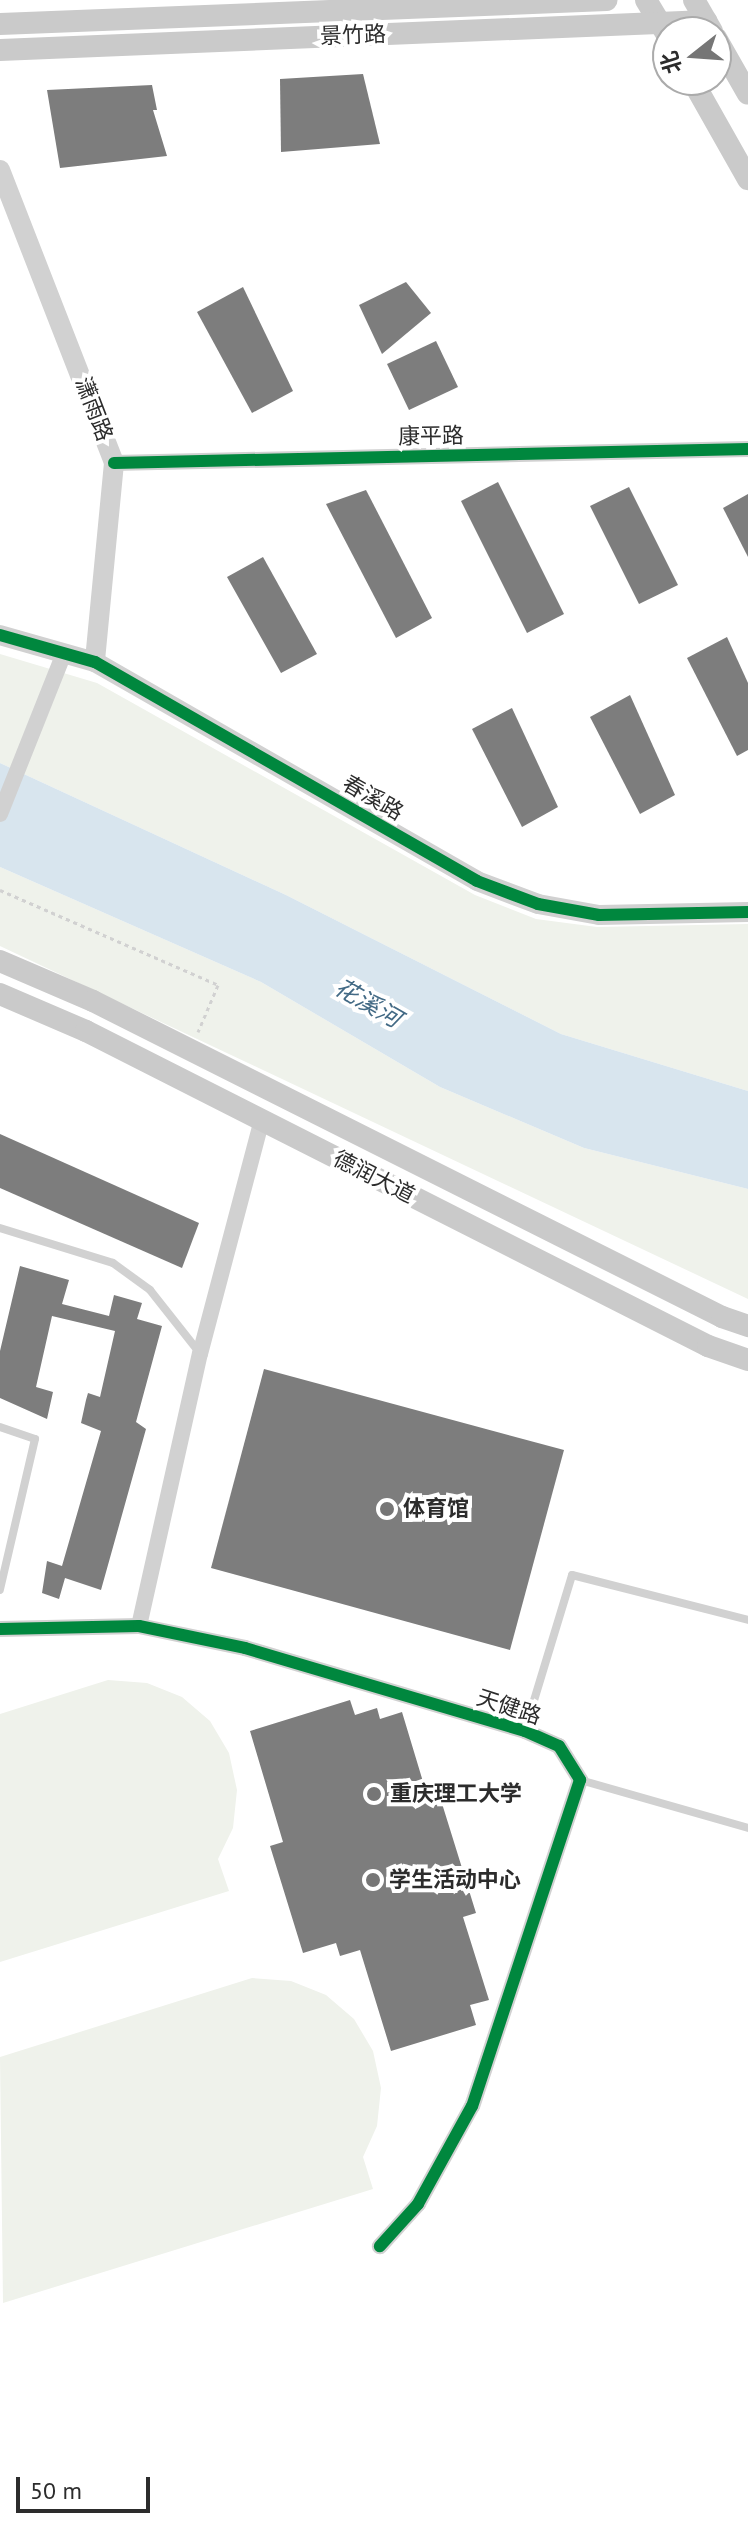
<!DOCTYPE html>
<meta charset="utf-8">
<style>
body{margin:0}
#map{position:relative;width:748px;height:2529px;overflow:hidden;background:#fff;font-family:"PT Sans","Noto Sans SC",sans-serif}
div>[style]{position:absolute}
.green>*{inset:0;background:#eff2eb}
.water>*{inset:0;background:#d8e5ee}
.building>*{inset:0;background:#7d7d7d}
.path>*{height:3px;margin-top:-1.5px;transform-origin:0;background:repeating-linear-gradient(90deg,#d1d1d1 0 4px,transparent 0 8px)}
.service>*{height:8px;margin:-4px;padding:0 4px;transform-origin:4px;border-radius:4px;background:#d1d1d1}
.minor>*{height:16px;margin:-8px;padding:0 8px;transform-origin:8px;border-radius:8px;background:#d1d1d1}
.tertiary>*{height:20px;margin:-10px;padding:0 10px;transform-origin:10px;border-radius:10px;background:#d1d1d1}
.secondary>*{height:22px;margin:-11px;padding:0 11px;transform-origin:11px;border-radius:11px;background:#cacaca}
.cycleway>*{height:12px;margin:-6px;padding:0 6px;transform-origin:6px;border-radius:6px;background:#00873e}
.dots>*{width:22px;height:22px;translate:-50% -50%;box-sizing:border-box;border:4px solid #fff;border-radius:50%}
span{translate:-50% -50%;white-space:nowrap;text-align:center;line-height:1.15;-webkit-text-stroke:8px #fff;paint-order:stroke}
.street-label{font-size:22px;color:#2c2c2c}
.poi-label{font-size:22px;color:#2c2c2c;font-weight:700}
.left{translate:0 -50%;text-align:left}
.water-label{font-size:24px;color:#436a85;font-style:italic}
.north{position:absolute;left:652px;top:16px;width:80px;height:80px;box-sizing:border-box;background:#fff;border:2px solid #ababab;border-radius:50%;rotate:253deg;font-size:22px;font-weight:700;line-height:32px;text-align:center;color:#2c2c2c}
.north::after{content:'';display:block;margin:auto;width:28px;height:36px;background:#767676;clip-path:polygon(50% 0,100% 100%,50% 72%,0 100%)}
.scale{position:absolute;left:16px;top:2477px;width:134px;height:36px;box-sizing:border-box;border:4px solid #2c2c2c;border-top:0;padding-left:10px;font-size:24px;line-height:28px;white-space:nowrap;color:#2c2c2c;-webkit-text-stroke:6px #fff;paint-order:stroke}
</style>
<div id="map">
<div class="green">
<i style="clip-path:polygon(0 654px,97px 683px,475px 895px,536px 919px,597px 927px,748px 924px,748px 1091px,561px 1034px,286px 895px,0 763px)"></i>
<i style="clip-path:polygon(0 867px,261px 982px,440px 1087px,584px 1148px,748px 1189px,748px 1299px,0 946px)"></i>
<i style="clip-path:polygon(108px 1680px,147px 1683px,182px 1697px,210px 1721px,229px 1753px,237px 1790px,233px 1828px,218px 1859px,229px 1891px,0 1962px,0 1714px)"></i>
<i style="clip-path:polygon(252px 1978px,291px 1981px,326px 1995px,354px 2019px,373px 2051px,381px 2088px,377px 2126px,363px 2157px,373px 2189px,3px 2303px,0 2057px)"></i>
</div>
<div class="water">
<i style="clip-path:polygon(0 763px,286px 895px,561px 1034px,748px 1091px,748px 1189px,584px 1148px,440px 1087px,261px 982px,0 867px)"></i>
</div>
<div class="building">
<i style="clip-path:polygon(363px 74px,380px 144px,281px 152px,280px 79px)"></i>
<i style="clip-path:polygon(152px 85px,157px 110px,153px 110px,167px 156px,60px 168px,47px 90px)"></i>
<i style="clip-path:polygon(406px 282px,431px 313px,382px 354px,359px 305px)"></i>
<i style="clip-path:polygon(243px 287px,293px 391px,252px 413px,197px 312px)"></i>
<i style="clip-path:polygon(436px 341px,458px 387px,409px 410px,387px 364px)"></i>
<i style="clip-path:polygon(498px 482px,564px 614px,527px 633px,461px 501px)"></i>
<i style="clip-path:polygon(629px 487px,678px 585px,639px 604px,590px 506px)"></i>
<i style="clip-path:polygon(366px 490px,432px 618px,396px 638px,326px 504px)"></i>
<i style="clip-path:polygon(748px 494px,748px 557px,723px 508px)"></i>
<i style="clip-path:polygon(263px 557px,317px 654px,281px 673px,227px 577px)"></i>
<i style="clip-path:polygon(727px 637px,748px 683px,748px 750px,737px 756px,687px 658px)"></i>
<i style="clip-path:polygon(630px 695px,675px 795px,640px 814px,590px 717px)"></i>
<i style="clip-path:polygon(512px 708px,558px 807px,522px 827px,472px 729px)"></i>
<i style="clip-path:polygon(0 1134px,199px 1223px,182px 1268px,0 1188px)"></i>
<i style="clip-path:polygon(20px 1266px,69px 1280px,62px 1304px,109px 1316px,114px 1295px,142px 1303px,137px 1319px,162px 1326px,136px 1422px,146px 1429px,101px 1590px,65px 1578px,59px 1599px,42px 1593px,47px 1561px,62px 1566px,101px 1431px,81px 1423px,86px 1400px,88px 1393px,100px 1397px,115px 1331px,52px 1316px,36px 1387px,53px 1392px,47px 1419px,0 1398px,0 1351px)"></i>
<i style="clip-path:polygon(264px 1369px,564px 1450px,510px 1650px,211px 1568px)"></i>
<i style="clip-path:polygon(350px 1700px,355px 1715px,377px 1708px,380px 1719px,402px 1712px,424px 1785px,435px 1781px,476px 1913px,463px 1917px,489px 2000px,470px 2005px,476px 2025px,391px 2051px,360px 1950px,340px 1956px,336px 1943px,303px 1953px,270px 1846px,283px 1842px,250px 1731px)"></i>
</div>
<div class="path">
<i style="left:0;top:890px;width:238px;rotate:23.5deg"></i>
<i style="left:218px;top:985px;width:51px;rotate:113.1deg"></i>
</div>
<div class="service">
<i style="left:0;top:1228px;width:118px;rotate:17.2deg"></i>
<i style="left:113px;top:1263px;width:46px;rotate:36.1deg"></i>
<i style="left:150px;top:1290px;width:79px;rotate:51.7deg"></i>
<i style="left:0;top:1427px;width:37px;rotate:19deg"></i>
<i style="left:35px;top:1439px;width:155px;rotate:103.1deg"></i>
<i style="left:525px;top:1730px;width:162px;rotate:-73.1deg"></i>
<i style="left:572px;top:1575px;width:182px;rotate:14.3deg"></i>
<i style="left:580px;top:1780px;width:175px;rotate:15.9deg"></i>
</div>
<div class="minor">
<i style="left:114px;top:463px;width:634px;rotate:-1.27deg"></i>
<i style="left:0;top:814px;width:173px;rotate:-68.3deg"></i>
<i style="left:139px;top:1626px;width:279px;rotate:-77.4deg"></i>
<i style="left:200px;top:1354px;width:242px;rotate:-75.2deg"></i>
<i style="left:0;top:1629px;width:139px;rotate:-1.2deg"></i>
<i style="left:139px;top:1626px;width:108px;rotate:11.7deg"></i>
<i style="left:245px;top:1648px;width:292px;rotate:16.5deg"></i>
<i style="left:525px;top:1731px;width:37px;rotate:24deg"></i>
<i style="left:559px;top:1746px;width:40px;rotate:58deg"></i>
<i style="left:580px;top:1780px;width:343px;rotate:108.3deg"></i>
<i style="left:472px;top:2106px;width:112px;rotate:118.9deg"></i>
<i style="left:418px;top:2204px;width:57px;rotate:132.1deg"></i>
</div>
<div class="tertiary">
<i style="left:0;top:170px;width:314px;rotate:68.7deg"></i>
<i style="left:114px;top:463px;width:200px;rotate:95.5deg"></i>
<i style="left:0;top:635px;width:99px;rotate:15.9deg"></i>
<i style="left:95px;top:662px;width:440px;rotate:29.8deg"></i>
<i style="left:477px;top:881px;width:65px;rotate:20.7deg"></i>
<i style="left:538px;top:904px;width:62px;rotate:10.2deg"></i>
<i style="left:599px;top:915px;width:149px;rotate:-1.2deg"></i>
</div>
<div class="secondary">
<i style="left:646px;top:0;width:39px;rotate:59deg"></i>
<i style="left:694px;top:0;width:36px;rotate:60deg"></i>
<i style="left:0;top:24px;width:607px;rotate:-2.26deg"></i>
<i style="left:716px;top:38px;width:64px;rotate:60.3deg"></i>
<i style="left:0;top:50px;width:707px;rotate:-2.35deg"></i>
<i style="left:692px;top:80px;width:114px;rotate:60.5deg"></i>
<i style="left:0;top:961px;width:101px;rotate:23.3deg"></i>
<i style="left:93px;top:1001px;width:704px;rotate:26.67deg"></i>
<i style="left:722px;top:1317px;width:28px;rotate:19deg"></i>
<i style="left:0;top:994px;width:94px;rotate:23.3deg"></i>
<i style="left:86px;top:1031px;width:697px;rotate:26.86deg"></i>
<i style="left:708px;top:1346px;width:42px;rotate:19.3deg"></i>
</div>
<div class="cycleway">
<i style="left:114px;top:463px;width:634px;rotate:-1.27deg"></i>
<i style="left:0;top:635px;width:99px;rotate:15.9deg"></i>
<i style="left:95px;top:662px;width:440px;rotate:29.8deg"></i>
<i style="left:477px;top:881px;width:65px;rotate:20.7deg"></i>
<i style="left:538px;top:904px;width:62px;rotate:10.2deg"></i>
<i style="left:599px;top:915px;width:149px;rotate:-1.2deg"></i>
<i style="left:0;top:1629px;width:139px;rotate:-1.2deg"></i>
<i style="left:139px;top:1626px;width:108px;rotate:11.7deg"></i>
<i style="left:245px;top:1648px;width:292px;rotate:16.5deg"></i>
<i style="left:525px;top:1731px;width:37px;rotate:24deg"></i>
<i style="left:559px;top:1746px;width:40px;rotate:58deg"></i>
<i style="left:580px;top:1780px;width:343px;rotate:108.3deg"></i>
<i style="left:472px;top:2106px;width:112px;rotate:118.9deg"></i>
<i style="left:418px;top:2204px;width:57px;rotate:132.1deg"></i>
</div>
<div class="dots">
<i style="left:387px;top:1509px;background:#767676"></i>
<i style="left:374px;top:1794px;background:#767676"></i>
<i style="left:373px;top:1880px;background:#767676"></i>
</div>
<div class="street-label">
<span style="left:353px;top:35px;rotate:-2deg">景竹路</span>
<span style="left:94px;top:409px;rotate:69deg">潇雨路</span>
<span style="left:431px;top:436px;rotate:-1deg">康平路</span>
<span style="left:373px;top:798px;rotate:30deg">春溪路</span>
<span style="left:374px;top:1177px;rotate:27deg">德润大道</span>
<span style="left:509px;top:1707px;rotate:18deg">天健路</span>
</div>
<div class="poi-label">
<span class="left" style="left:403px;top:1509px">体育馆</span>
<span class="left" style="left:390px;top:1794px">重庆理工大学</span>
<span class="left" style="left:389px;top:1880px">学生活动中心</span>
</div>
<div class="water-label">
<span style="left:368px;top:1003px;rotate:30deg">花溪河</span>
</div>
<div class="north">北</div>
<div class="scale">50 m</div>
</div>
